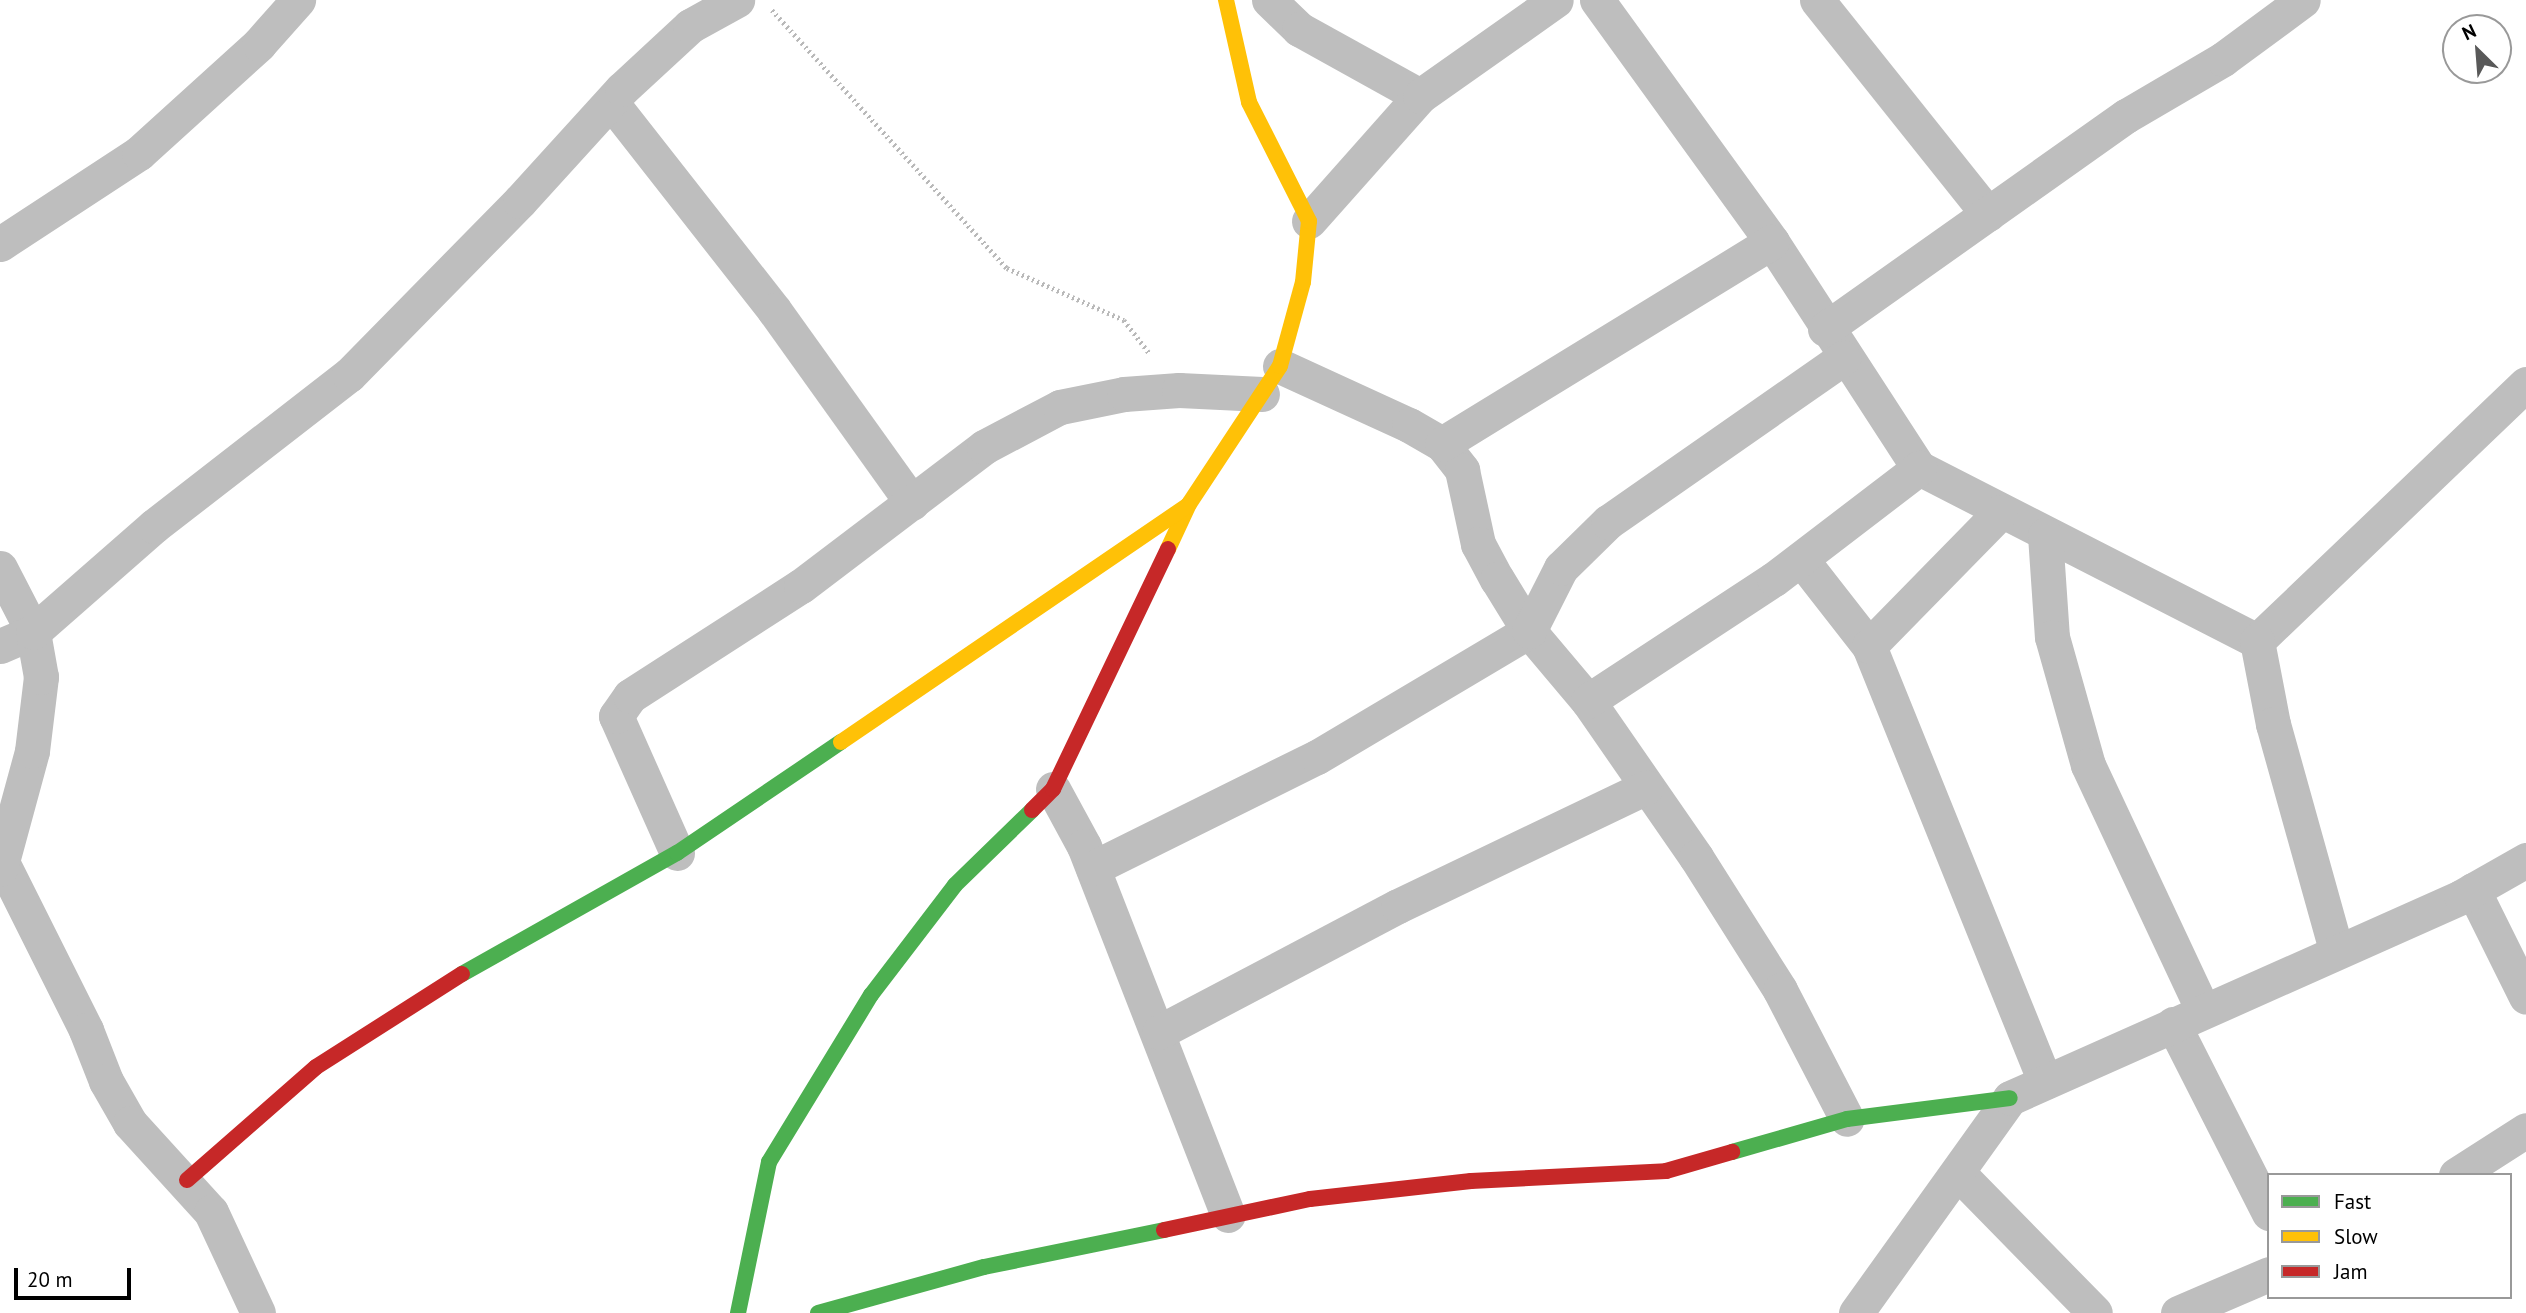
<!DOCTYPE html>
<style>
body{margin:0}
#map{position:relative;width:2526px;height:1313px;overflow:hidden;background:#fff;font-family:"PT Sans",sans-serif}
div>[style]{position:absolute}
.path>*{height:4.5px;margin-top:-2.25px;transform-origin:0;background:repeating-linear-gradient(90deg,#b9b9b9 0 2px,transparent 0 5.5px)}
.street>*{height:35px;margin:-17.5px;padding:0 17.5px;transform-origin:17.5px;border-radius:17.5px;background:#bebebe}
.fast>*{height:16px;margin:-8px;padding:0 8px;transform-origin:8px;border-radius:8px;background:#4caf50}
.slow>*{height:16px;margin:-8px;padding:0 8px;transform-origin:8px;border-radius:8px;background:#ffc107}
.jam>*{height:16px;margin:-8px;padding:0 8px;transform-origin:8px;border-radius:8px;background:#c62828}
span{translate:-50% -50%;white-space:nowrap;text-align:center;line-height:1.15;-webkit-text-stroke:5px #fff;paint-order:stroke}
.legend{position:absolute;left:2267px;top:1173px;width:245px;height:126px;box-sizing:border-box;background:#fff;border:2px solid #999;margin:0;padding:9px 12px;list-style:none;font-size:21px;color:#000}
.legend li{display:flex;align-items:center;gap:14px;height:35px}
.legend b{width:35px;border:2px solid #999}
.north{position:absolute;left:2442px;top:14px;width:70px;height:70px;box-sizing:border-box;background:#fff;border:2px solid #999;border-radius:50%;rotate:335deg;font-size:19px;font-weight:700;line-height:28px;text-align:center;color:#000}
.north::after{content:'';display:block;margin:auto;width:24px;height:32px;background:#595959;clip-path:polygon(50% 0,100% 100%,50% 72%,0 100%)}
.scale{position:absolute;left:14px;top:1268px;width:117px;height:32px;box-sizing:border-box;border:4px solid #000;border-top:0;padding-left:9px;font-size:21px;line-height:24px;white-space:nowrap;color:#000;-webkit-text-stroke:5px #fff;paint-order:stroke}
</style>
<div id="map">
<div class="path">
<i style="left:772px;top:10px;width:349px;rotate:47.7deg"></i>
<i style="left:1007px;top:268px;width:128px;rotate:24deg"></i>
<i style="left:1124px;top:320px;width:43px;rotate:52.6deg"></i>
</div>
<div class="street">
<i style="left:1269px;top:0;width:42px;rotate:44deg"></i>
<i style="left:1299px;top:29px;width:138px;rotate:29deg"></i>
<i style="left:1597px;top:0;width:299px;rotate:54.1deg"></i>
<i style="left:1772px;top:242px;width:270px;rotate:57deg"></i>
<i style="left:1919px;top:468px;width:380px;rotate:27.1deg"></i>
<i style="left:1817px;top:0;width:274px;rotate:51.4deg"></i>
<i style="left:611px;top:102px;width:264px;rotate:51.9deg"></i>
<i style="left:774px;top:310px;width:237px;rotate:54.4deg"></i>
<i style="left:1309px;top:221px;width:167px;rotate:-48.4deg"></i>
<i style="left:1420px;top:96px;width:166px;rotate:-35.2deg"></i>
<i style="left:0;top:244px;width:166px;rotate:-33.2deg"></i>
<i style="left:139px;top:153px;width:162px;rotate:-42.2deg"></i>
<i style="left:259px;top:44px;width:59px;rotate:-48.4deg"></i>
<i style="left:1825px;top:329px;width:369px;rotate:-35.3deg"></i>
<i style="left:2126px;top:116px;width:113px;rotate:-30.4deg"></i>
<i style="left:2223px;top:59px;width:99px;rotate:-36.4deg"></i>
<i style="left:1280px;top:366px;width:142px;rotate:24.6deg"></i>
<i style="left:1409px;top:425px;width:38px;rotate:30deg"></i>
<i style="left:1442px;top:444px;width:33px;rotate:52deg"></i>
<i style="left:1462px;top:470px;width:76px;rotate:77.8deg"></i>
<i style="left:1478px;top:544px;width:40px;rotate:62deg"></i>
<i style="left:1497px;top:579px;width:61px;rotate:58.4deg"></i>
<i style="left:1529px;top:631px;width:92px;rotate:49.9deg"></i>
<i style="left:1588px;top:701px;width:190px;rotate:55.3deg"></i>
<i style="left:1696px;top:857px;width:157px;rotate:57.7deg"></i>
<i style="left:1780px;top:990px;width:145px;rotate:62.6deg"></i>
<i style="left:1442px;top:444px;width:387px;rotate:-31.5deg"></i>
<i style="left:2045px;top:535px;width:102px;rotate:86.1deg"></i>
<i style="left:2052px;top:637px;width:133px;rotate:74.3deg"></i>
<i style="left:2088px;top:765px;width:271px;rotate:64.9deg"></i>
<i style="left:1801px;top:559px;width:110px;rotate:52deg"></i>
<i style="left:1869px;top:646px;width:470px;rotate:68deg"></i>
<i style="left:0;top:568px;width:72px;rotate:62.7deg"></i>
<i style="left:33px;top:632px;width:36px;rotate:157deg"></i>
<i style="left:2257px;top:641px;width:372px;rotate:-43.7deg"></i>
<i style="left:2257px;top:641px;width:85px;rotate:79.1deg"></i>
<i style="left:2273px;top:724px;width:235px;rotate:74.4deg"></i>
<i style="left:1869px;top:646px;width:187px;rotate:-45.6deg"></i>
<i style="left:1588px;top:701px;width:222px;rotate:-33.3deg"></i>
<i style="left:1774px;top:579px;width:183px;rotate:-37.4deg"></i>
<i style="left:1053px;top:789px;width:65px;rotate:61.5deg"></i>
<i style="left:1084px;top:846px;width:396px;rotate:68.7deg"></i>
<i style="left:677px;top:853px;width:150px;rotate:-114deg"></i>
<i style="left:616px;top:716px;width:24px;rotate:-55deg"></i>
<i style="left:630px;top:696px;width:203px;rotate:-32.8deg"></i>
<i style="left:801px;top:586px;width:230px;rotate:-37.2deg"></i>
<i style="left:984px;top:447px;width:86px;rotate:-27.8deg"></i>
<i style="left:1060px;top:407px;width:65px;rotate:-11.5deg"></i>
<i style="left:1124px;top:394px;width:55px;rotate:-4.2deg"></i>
<i style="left:1179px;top:390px;width:83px;rotate:2.8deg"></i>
<i style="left:2px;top:862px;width:188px;rotate:63.4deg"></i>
<i style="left:86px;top:1030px;width:55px;rotate:68.6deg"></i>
<i style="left:106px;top:1081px;width:48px;rotate:60.3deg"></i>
<i style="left:130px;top:1123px;width:120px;rotate:47.7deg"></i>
<i style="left:211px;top:1212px;width:111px;rotate:65deg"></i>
<i style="left:1093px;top:868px;width:250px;rotate:-26.4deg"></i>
<i style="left:1317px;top:757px;width:247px;rotate:-30.7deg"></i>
<i style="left:1529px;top:631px;width:71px;rotate:-63.1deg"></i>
<i style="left:1561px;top:568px;width:66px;rotate:-44.4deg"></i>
<i style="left:1608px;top:522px;width:287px;rotate:-34.9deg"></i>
<i style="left:0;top:869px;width:122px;rotate:-74.8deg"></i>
<i style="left:32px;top:751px;width:75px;rotate:-83.1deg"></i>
<i style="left:41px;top:677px;width:46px;rotate:-100.1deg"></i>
<i style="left:33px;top:632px;width:161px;rotate:-41.2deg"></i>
<i style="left:154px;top:526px;width:247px;rotate:-37.8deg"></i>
<i style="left:349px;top:375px;width:244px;rotate:-45.5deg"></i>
<i style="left:520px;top:201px;width:151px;rotate:-47.7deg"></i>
<i style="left:622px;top:89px;width:93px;rotate:-42.8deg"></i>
<i style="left:690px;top:26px;width:54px;rotate:-29deg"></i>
<i style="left:2473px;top:890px;width:119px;rotate:63.6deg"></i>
<i style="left:2173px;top:1024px;width:212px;rotate:63.1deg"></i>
<i style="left:1159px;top:1032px;width:270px;rotate:-27.8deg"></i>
<i style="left:1398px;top:906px;width:275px;rotate:-25.6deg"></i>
<i style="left:1959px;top:1174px;width:194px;rotate:45.6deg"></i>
<i style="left:2456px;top:1175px;width:83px;rotate:-32.7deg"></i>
<i style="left:1856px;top:1313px;width:264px;rotate:-54.4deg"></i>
<i style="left:2010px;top:1098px;width:494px;rotate:-24deg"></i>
<i style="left:2461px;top:897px;width:75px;rotate:-29.6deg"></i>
<i style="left:2178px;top:1313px;width:99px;rotate:-23.2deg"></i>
</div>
<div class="fast">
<i style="left:462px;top:974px;width:247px;rotate:-29.4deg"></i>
<i style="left:677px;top:853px;width:198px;rotate:-34.1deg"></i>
<i style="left:1732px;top:1152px;width:120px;rotate:-16deg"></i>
<i style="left:1847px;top:1119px;width:164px;rotate:-7.3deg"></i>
<i style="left:738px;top:1313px;width:154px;rotate:-78.4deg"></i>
<i style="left:769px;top:1162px;width:196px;rotate:-58.6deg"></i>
<i style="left:871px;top:995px;width:138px;rotate:-52.6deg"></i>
<i style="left:955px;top:885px;width:107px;rotate:-44.2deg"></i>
<i style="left:818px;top:1313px;width:172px;rotate:-15.5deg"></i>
<i style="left:984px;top:1267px;width:184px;rotate:-11.6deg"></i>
</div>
<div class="slow">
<i style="left:1168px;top:549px;width:50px;rotate:-65deg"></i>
<i style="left:1189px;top:504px;width:165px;rotate:-56.6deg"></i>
<i style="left:1280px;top:366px;width:87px;rotate:-74.7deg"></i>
<i style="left:1303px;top:282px;width:61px;rotate:-84.4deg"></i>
<i style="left:1309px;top:221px;width:133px;rotate:-116.8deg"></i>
<i style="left:1249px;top:102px;width:105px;rotate:-102.7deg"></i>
<i style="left:841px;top:742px;width:419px;rotate:-34.3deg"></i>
</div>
<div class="jam">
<i style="left:1032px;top:810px;width:30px;rotate:-45deg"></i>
<i style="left:1053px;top:789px;width:266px;rotate:-64.4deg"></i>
<i style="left:187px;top:1180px;width:171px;rotate:-41.2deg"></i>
<i style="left:316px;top:1067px;width:173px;rotate:-32.5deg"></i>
<i style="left:1164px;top:1230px;width:149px;rotate:-12deg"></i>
<i style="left:1310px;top:1199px;width:162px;rotate:-6.4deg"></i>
<i style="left:1471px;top:1181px;width:195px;rotate:-2.9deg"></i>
<i style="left:1666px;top:1171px;width:69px;rotate:-16.1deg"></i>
</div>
<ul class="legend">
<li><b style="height:9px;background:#4caf50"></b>Fast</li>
<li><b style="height:9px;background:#ffc107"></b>Slow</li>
<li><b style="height:9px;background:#c62828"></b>Jam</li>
</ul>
<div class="north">N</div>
<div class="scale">20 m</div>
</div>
